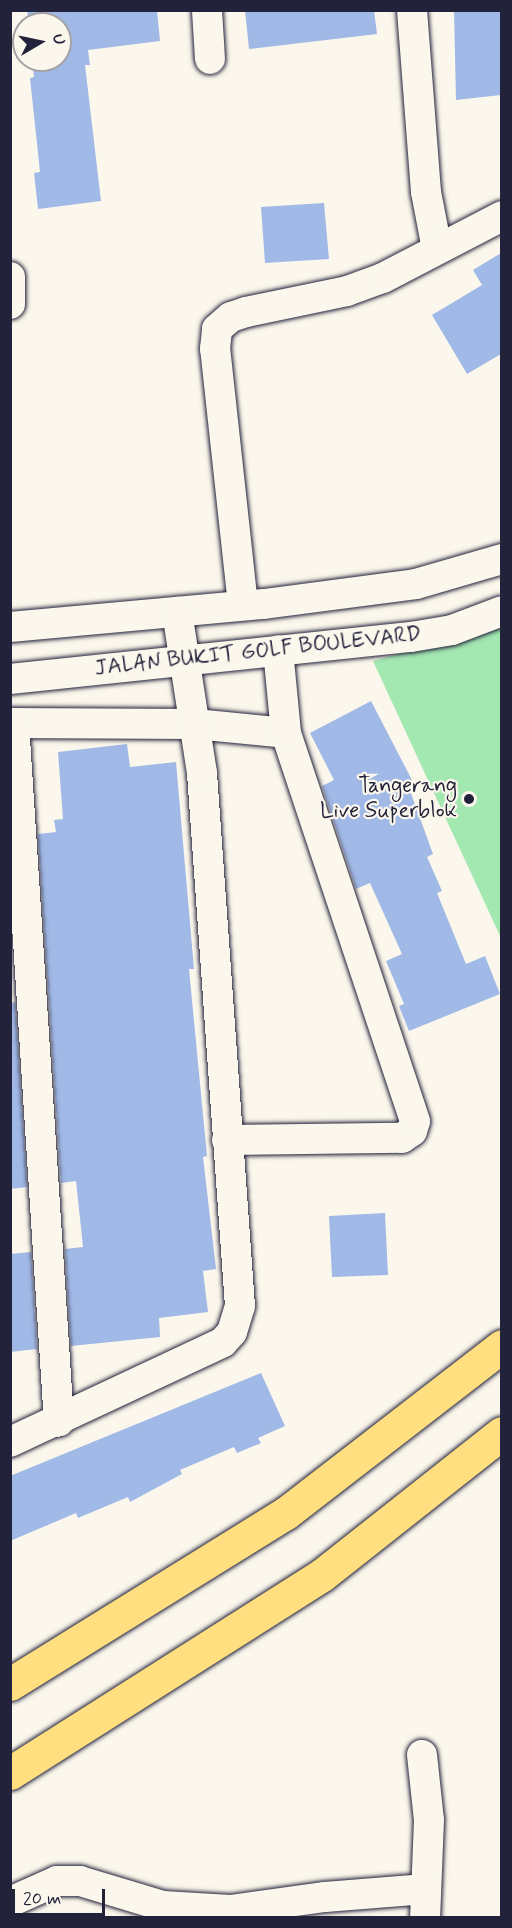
<!DOCTYPE html>
<style>
body{margin:0}
#map{position:relative;width:512px;height:1928px;overflow:hidden;background:#fbf7ec;font-family:Mynerve,sans-serif}
div>[style]{position:absolute}
.green>*{inset:0;background:#a3e7b1}
.building>*{inset:0;background:#a1b9e6}
.roads{filter:drop-shadow(0 0 2px #22223b) drop-shadow(0 0 2px #22223b)}
.minor>*{height:30px;margin:-15px;padding:0 15px;transform-origin:15px;border-radius:15px;background:#fbf7ec}
.highway>*{height:33px;margin:-16.5px;padding:0 16.5px;transform-origin:16.5px;border-radius:16.5px;background:#ffdf80}
.dots>*{width:16px;height:16px;translate:-50% -50%;box-sizing:border-box;border:3px solid #fbf7ec;border-radius:50%}
span{translate:-50% -50%;white-space:nowrap;text-align:center;line-height:1.15;-webkit-text-stroke:4.5px #fbf7ec;paint-order:stroke}
.street-label{font-size:22px;color:#22223b}
.poi-label{font-size:22px;color:#22223b}
.right{translate:-100% -50%;text-align:right}
.frame{position:absolute;inset:0;border:12px solid #22223b;pointer-events:none}
.north{position:absolute;left:12px;top:12px;width:60px;height:60px;box-sizing:border-box;background:#fbf7ec;border:2px solid #a4a2a5;border-radius:50%;rotate:81deg;font-size:16px;font-weight:700;line-height:24px;text-align:center;color:#22223b}
.north::after{content:'';display:block;margin:auto;width:21px;height:27px;background:#22223b;clip-path:polygon(50% 0,100% 100%,50% 72%,0 100%)}
.scale{position:absolute;left:12px;top:1889px;width:93px;height:27px;box-sizing:border-box;border:3px solid #22223b;border-top:0;padding-left:8px;font-size:18px;line-height:21px;white-space:nowrap;color:#22223b;-webkit-text-stroke:4px #fbf7ec;paint-order:stroke}
</style>
<div id="map">
<div class="green">
<i style="clip-path:polygon(501px 626px,501px 938px,373px 661px)"></i>
</div>
<div class="building">
<i style="clip-path:polygon(27px 10px,157px 10px,160px 41px,88px 50px,90px 65px,85px 65px,101px 201px,38px 209px,34px 173px,40px 172px,30px 78px,34px 77px,32px 60px,60px 60px,60px 24px,29px 24px)"></i>
<i style="clip-path:polygon(245px 10px,374px 10px,377px 34px,249px 49px)"></i>
<i style="clip-path:polygon(454px 10px,501px 10px,501px 95px,456px 100px)"></i>
<i style="clip-path:polygon(324px 203px,329px 259px,265px 263px,261px 207px)"></i>
<i style="clip-path:polygon(501px 253px,501px 354px,467px 374px,432px 315px,482px 285px,473px 270px)"></i>
<i style="clip-path:polygon(371px 701px,413px 782px,408px 785px,433px 854px,427px 857px,442px 891px,437px 893px,466px 964px,485px 956px,500px 994px,409px 1031px,399px 1006px,404px 1004px,386px 961px,402px 954px,370px 883px,356px 889px,322px 786px,334px 780px,310px 733px)"></i>
<i style="clip-path:polygon(127px 744px,130px 767px,176px 762px,194px 969px,189px 969px,207px 1156px,203px 1157px,216px 1269px,203px 1271px,208px 1312px,159px 1318px,160px 1337px,71px 1346px,65px 1249px,83px 1247px,76px 1181px,61px 1183px,38px 834px,56px 832px,54px 820px,63px 819px,58px 752px)"></i>
<i style="clip-path:polygon(15px 1002px,27px 1187px,10px 1189px,10px 1003px)"></i>
<i style="clip-path:polygon(385px 1213px,388px 1275px,332px 1277px,329px 1216px)"></i>
<i style="clip-path:polygon(31px 1252px,37px 1349px,10px 1352px,10px 1254px)"></i>
<i style="clip-path:polygon(261px 1373px,285px 1426px,258px 1438px,261px 1443px,237px 1453px,234px 1447px,180px 1470px,182px 1474px,130px 1502px,128px 1497px,78px 1518px,76px 1513px,10px 1541px,10px 1476px)"></i>
</div>
<div class="roads">
<div class="minor">
<i style="left:207px;top:10px;width:49px;rotate:86.5deg"></i>
<i style="left:412px;top:10px;width:183px;rotate:85.6deg"></i>
<i style="left:426px;top:192px;width:58px;rotate:79.1deg"></i>
<i style="left:10px;top:277px;width:27px;rotate:90deg"></i>
<i style="left:243px;top:605px;width:258px;rotate:-96.2deg"></i>
<i style="left:215px;top:349px;width:20px;rotate:-84deg"></i>
<i style="left:217px;top:329px;width:18px;rotate:-41deg"></i>
<i style="left:231px;top:317px;width:16px;rotate:-18deg"></i>
<i style="left:246px;top:312px;width:103px;rotate:-11.7deg"></i>
<i style="left:347px;top:291px;width:38px;rotate:-20deg"></i>
<i style="left:383px;top:278px;width:134px;rotate:-27.5deg"></i>
<i style="left:10px;top:627px;width:255px;rotate:-5.2deg"></i>
<i style="left:264px;top:604px;width:153px;rotate:-7.5deg"></i>
<i style="left:416px;top:584px;width:90px;rotate:-16.2deg"></i>
<i style="left:10px;top:679px;width:403px;rotate:-6deg"></i>
<i style="left:411px;top:637px;width:42px;rotate:-9.7deg"></i>
<i style="left:452px;top:630px;width:53px;rotate:-20.8deg"></i>
<i style="left:10px;top:723px;width:185px;rotate:0.3deg"></i>
<i style="left:195px;top:724px;width:91px;rotate:5.6deg"></i>
<i style="left:14px;top:723px;width:700px;rotate:86.32deg"></i>
<i style="left:227px;top:1140px;width:175px;rotate:-0.7deg"></i>
<i style="left:402px;top:1138px;width:12px;rotate:-35deg"></i>
<i style="left:412px;top:1131px;width:10px;rotate:-73deg"></i>
<i style="left:415px;top:1121px;width:409px;rotate:-108.4deg"></i>
<i style="left:286px;top:733px;width:83px;rotate:-95.5deg"></i>
<i style="left:10px;top:1442px;width:235px;rotate:-25.1deg"></i>
<i style="left:223px;top:1342px;width:13px;rotate:-48deg"></i>
<i style="left:232px;top:1332px;width:27px;rotate:-73deg"></i>
<i style="left:240px;top:1306px;width:534px;rotate:-94.08deg"></i>
<i style="left:202px;top:773px;width:163px;rotate:-98.8deg"></i>
<i style="left:422px;top:1755px;width:65px;rotate:83.9deg"></i>
<i style="left:429px;top:1820px;width:98px;rotate:92.3deg"></i>
<i style="left:10px;top:1902px;width:51px;rotate:-24.1deg"></i>
<i style="left:57px;top:1881px;width:23px"></i>
<i style="left:80px;top:1881px;width:87px;rotate:16.8deg"></i>
<i style="left:163px;top:1906px;width:67px;rotate:3.4deg"></i>
<i style="left:230px;top:1910px;width:96px;rotate:-7.8deg"></i>
<i style="left:325px;top:1897px;width:101px;rotate:-4.5deg"></i>
</div>
<div class="highway">
<i style="left:10px;top:1684px;width:325px;rotate:-31.8deg"></i>
<i style="left:286px;top:1513px;width:273px;rotate:-37.7deg"></i>
<i style="left:10px;top:1773px;width:370px;rotate:-32.4deg"></i>
<i style="left:322px;top:1575px;width:229px;rotate:-38.3deg"></i>
</div>
</div>
<div class="dots">
<i style="left:469px;top:799px;background:#22223b"></i>
</div>
<div class="street-label">
<span style="left:258px;top:652px;rotate:-6deg">JALAN BUKIT GOLF BOULEVARD</span>
</div>
<div class="poi-label">
<span class="right" style="left:457px;top:799px">Tangerang<br>Live Superblok</span>
</div>
<div class="frame"></div>
<div class="north">U</div>
<div class="scale">20 m</div>
</div>
